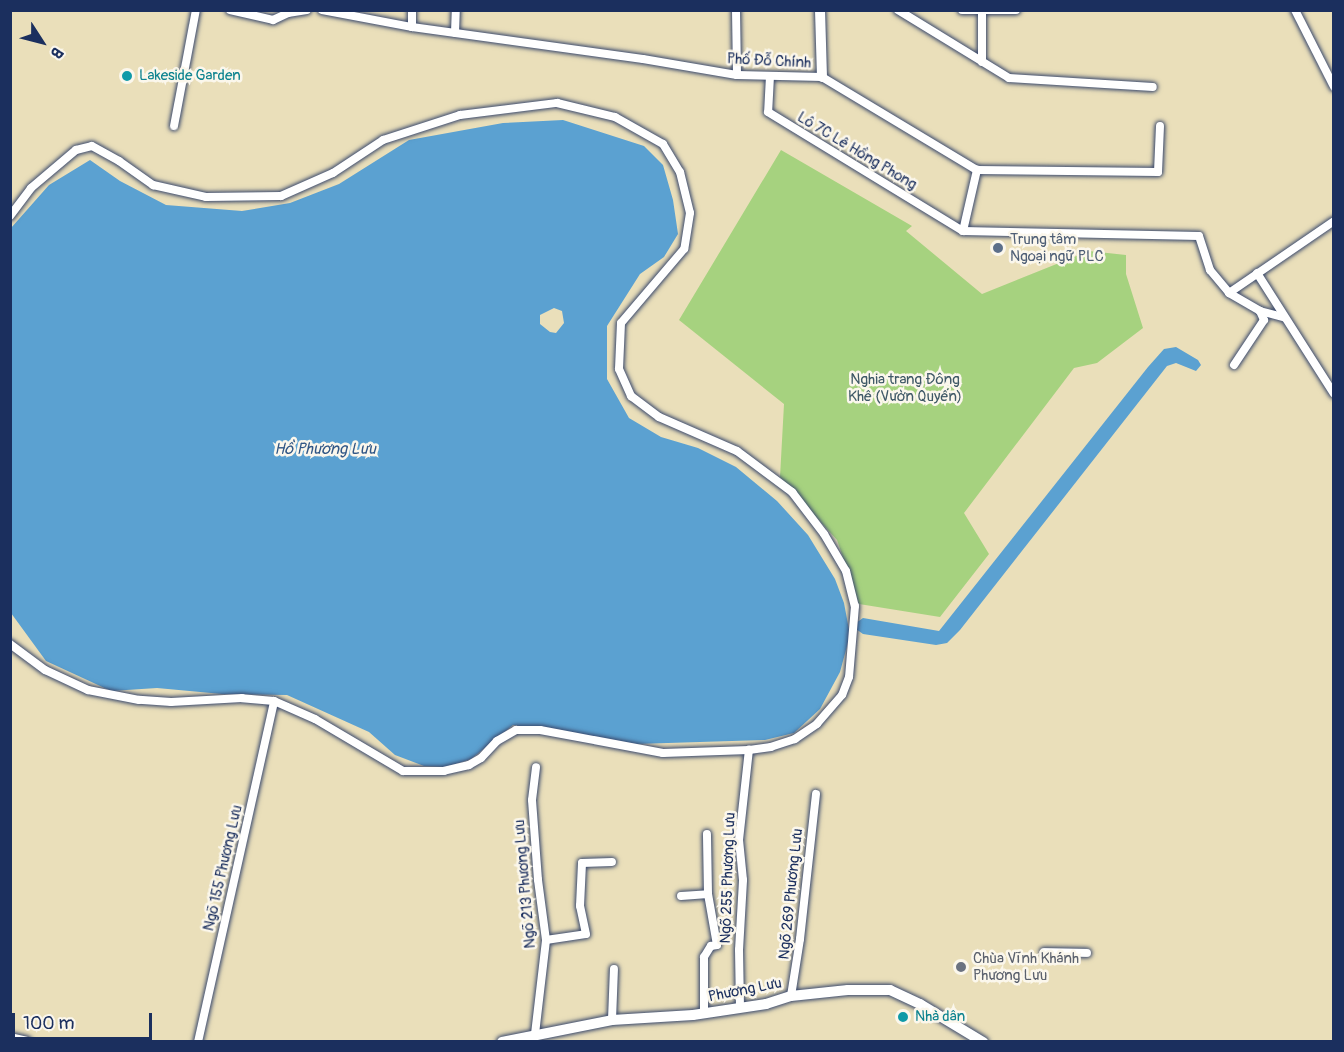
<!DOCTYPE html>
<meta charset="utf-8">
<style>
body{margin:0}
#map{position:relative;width:1344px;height:1052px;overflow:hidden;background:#eadfba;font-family:Pangolin,sans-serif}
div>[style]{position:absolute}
.green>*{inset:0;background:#a6d27f}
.water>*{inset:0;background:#5ba1d1}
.roads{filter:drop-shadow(0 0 2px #3a496c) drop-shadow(0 0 2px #3a496c)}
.street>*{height:8px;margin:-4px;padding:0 4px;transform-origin:4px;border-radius:4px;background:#fff}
.secondary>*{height:10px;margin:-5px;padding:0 5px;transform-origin:5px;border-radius:5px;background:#fff}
.dots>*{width:16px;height:16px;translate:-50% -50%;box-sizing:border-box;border:3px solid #fbf7ec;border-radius:50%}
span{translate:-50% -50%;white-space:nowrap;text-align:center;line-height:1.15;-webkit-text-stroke:5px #fbf7ec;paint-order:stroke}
.street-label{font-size:15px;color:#1b2f5e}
.culture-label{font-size:15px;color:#0d838f}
.left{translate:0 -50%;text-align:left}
.service-label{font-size:15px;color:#4e5e75}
.park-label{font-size:15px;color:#3e5866}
.worship-label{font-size:15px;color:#5b616d}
.water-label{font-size:16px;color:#315786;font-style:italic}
.frame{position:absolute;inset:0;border:12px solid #1b2f5e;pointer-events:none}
.north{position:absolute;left:12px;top:12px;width:60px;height:60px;-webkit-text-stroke:4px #fbf7ec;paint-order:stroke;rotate:126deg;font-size:16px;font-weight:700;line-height:24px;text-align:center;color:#1b2f5e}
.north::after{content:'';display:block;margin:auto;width:21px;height:27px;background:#1b2f5e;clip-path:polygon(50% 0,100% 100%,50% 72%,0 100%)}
.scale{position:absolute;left:12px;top:1013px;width:140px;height:27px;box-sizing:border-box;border:3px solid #1b2f5e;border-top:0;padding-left:8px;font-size:18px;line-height:21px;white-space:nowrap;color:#1b2f5e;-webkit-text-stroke:4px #fbf7ec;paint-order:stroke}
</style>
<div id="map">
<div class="green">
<i style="clip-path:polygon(781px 150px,912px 226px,906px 231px,982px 294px,1089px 251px,1126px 255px,1126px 274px,1143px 328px,1097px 363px,1074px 368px,964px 513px,989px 554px,940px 617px,859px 604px,837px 540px,780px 477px,784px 404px,679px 320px)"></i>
</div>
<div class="water">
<i style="clip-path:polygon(evenodd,563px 120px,644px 146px,663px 165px,673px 200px,678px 234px,664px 257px,640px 274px,607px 326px,607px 379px,629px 418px,661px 437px,698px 448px,736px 467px,777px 501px,808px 535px,835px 579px,844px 603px,850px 635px,840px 672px,820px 709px,794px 733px,765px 740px,636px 744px,513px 725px,471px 759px,446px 767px,424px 766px,395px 755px,369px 732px,287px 695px,222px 694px,157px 688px,111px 691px,46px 661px,11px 613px,11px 228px,49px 185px,90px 160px,120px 181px,166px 205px,242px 211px,290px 203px,339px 184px,409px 140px,503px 123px,563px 120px,554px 308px,562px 311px,564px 323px,556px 333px,550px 332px,540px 324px,540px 315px,554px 308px)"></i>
<i style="clip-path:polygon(1176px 347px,1198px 360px,1201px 365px,1196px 371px,1176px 363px,1167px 366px,960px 630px,947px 643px,936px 645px,863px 634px,856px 629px,856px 623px,863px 618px,939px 631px,1148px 367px,1164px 349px)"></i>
</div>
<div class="roads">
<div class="street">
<i style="left:230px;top:10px;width:44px;rotate:13.1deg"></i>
<i style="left:273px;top:20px;width:17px;rotate:-25deg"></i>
<i style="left:288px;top:13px;width:19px;rotate:-9deg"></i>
<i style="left:322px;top:10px;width:92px;rotate:10.7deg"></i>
<i style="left:412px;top:27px;width:233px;rotate:7.9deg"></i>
<i style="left:643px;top:59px;width:95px;rotate:9.7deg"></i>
<i style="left:737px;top:75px;width:85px;rotate:1.3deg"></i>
<i style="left:822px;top:77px;width:181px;rotate:31deg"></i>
<i style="left:977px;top:170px;width:181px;rotate:0.6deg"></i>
<i style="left:1158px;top:172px;width:46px;rotate:-87.5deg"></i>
<i style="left:736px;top:10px;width:65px;rotate:89.1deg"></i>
<i style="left:898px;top:10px;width:130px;rotate:31.5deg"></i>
<i style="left:1009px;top:78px;width:144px;rotate:3.6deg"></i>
<i style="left:962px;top:10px;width:54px"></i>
<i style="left:982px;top:10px;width:52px;rotate:90deg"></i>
<i style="left:1295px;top:10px;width:86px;rotate:63.1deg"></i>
<i style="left:412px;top:27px;width:17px;rotate:-90deg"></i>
<i style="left:455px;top:33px;width:23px;rotate:-88deg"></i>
<i style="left:770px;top:76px;width:36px;rotate:93deg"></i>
<i style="left:768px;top:112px;width:228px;rotate:31.4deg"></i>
<i style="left:963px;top:231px;width:236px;rotate:1.2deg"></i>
<i style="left:1199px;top:236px;width:36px;rotate:72deg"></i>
<i style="left:1210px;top:270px;width:30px;rotate:50deg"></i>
<i style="left:1229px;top:293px;width:127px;rotate:-34.4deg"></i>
<i style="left:174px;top:126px;width:118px;rotate:-79.3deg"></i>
<i style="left:10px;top:216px;width:35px;rotate:-53deg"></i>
<i style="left:31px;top:188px;width:59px;rotate:-40.2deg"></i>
<i style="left:76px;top:150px;width:16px;rotate:-14deg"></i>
<i style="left:92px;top:146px;width:31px;rotate:29deg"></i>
<i style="left:119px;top:161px;width:42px;rotate:35.2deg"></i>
<i style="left:153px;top:185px;width:54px;rotate:12.8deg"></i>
<i style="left:206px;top:197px;width:75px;rotate:-0.8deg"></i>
<i style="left:281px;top:196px;width:57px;rotate:-23.9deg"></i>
<i style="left:333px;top:173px;width:60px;rotate:-33.4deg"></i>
<i style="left:383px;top:140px;width:81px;rotate:-18deg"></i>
<i style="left:460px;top:115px;width:98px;rotate:-7.1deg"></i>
<i style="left:557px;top:103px;width:60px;rotate:13.6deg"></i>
<i style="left:615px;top:117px;width:55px;rotate:29.4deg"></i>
<i style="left:663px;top:144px;width:33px;rotate:59deg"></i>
<i style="left:680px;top:172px;width:42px;rotate:76.3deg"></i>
<i style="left:690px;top:213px;width:36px;rotate:99deg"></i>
<i style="left:684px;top:249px;width:97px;rotate:130.4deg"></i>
<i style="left:621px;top:323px;width:46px;rotate:92.5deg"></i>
<i style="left:619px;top:369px;width:30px;rotate:66deg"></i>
<i style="left:631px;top:396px;width:35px;rotate:37deg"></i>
<i style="left:659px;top:417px;width:85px;rotate:23.6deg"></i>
<i style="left:737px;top:451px;width:69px;rotate:36.7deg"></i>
<i style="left:792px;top:492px;width:53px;rotate:52.7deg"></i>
<i style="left:824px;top:534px;width:43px;rotate:59.3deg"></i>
<i style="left:846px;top:571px;width:36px;rotate:76deg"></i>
<i style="left:855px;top:606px;width:71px;rotate:94.8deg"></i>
<i style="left:849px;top:677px;width:19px;rotate:111deg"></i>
<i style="left:842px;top:695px;width:38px;rotate:131deg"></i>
<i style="left:817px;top:724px;width:27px;rotate:146deg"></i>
<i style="left:795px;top:739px;width:25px;rotate:162deg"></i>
<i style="left:771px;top:747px;width:22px;rotate:172deg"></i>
<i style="left:749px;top:750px;width:86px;rotate:178deg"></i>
<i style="left:663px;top:753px;width:125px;rotate:-169.4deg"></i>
<i style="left:540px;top:730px;width:24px;rotate:180deg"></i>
<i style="left:516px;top:730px;width:22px;rotate:150deg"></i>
<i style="left:497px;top:741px;width:23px;rotate:133deg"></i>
<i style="left:481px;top:758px;width:14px;rotate:150deg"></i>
<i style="left:469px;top:765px;width:26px;rotate:167deg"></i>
<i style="left:444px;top:771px;width:41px;rotate:180deg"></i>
<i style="left:403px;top:771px;width:102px;rotate:-149.4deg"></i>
<i style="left:315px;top:719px;width:45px;rotate:-156.3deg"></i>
<i style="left:274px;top:701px;width:32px;rotate:-175deg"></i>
<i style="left:242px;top:698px;width:71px;rotate:176.8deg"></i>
<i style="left:171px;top:702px;width:32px;rotate:-176deg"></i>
<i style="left:139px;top:700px;width:52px;rotate:-168.9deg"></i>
<i style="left:88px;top:690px;width:47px;rotate:-155.1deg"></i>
<i style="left:45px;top:670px;width:44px;rotate:-143.4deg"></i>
<i style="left:963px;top:231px;width:63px;rotate:-77.1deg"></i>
<i style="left:1257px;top:273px;width:143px;rotate:57.5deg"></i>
<i style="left:1229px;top:293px;width:36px;rotate:30deg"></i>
<i style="left:1260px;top:311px;width:10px;rotate:66deg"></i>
<i style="left:1264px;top:320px;width:54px;rotate:123.7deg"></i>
<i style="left:1260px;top:311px;width:24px;rotate:15deg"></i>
<i style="left:681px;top:896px;width:27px;rotate:-4deg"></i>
<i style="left:546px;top:940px;width:40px;rotate:-8.5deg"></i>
<i style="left:586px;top:934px;width:29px;rotate:-102deg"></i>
<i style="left:580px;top:906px;width:43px;rotate:-87.3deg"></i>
<i style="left:582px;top:863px;width:30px;rotate:-2deg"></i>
<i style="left:1044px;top:952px;width:43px;rotate:1.3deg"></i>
<i style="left:791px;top:996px;width:58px;rotate:-81deg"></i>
<i style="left:800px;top:939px;width:146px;rotate:-83.7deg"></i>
<i style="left:740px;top:1007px;width:57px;rotate:-91deg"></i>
<i style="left:739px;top:950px;width:70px;rotate:-86.7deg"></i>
<i style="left:743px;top:880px;width:40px;rotate:-95.7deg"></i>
<i style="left:739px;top:840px;width:91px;rotate:-83.7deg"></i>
<i style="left:704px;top:1014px;width:57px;rotate:-90deg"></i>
<i style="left:704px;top:957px;width:13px;rotate:-58deg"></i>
<i style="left:711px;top:946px;width:6px;rotate:-9deg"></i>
<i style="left:717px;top:945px;width:52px;rotate:-100deg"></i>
<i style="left:708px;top:894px;width:60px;rotate:-91deg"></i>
<i style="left:612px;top:1020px;width:51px;rotate:-87.8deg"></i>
<i style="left:535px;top:1034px;width:95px;rotate:-83.3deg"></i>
<i style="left:546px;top:940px;width:61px;rotate:-97.6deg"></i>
<i style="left:538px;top:880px;width:80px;rotate:-94.3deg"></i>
<i style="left:532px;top:800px;width:33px;rotate:-83deg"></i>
<i style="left:198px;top:1042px;width:349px;rotate:-77.4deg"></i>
</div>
<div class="secondary">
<i style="left:820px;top:10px;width:67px;rotate:88.3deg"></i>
<i style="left:10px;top:1038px;width:17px;rotate:13deg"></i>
<i style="left:502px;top:1042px;width:112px;rotate:-11.3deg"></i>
<i style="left:612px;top:1020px;width:81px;rotate:-3.5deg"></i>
<i style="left:693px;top:1015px;width:74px;rotate:-8.6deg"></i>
<i style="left:766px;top:1004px;width:26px;rotate:-18deg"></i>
<i style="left:791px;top:996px;width:57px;rotate:-6deg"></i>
<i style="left:848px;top:990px;width:42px"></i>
<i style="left:890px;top:990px;width:33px;rotate:25deg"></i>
<i style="left:920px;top:1004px;width:74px;rotate:31.1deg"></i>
</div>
</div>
<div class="dots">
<i style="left:127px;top:76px;background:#0f9aa8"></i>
<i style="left:998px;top:248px;background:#5c6f8a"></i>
<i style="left:961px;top:967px;background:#6b7280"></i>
<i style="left:903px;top:1017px;background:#0f9aa8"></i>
</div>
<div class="street-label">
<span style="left:769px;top:61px;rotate:3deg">Phố Đỗ Chính</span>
<span style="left:857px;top:151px;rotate:31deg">Lô 7C Lê Hồng Phong</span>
<span style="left:223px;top:868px;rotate:-77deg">Ngõ 155 Phương Lưu</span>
<span style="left:728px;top:878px;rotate:-88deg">Ngõ 255 Phương Lưu</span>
<span style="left:525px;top:884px;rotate:-95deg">Ngõ 213 Phương Lưu</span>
<span style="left:791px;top:894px;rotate:-84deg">Ngõ 269 Phương Lưu</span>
<span style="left:745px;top:990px;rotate:-11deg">Phương Lưu</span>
</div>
<div class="culture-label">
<span class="left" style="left:139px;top:76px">Lakeside Garden</span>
<span class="left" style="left:915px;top:1017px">Nhà dân</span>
</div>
<div class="service-label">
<span class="left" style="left:1010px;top:248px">Trung tâm<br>Ngoại ngữ PLC</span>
</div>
<div class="park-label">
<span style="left:905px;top:388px">Nghia trang Đông<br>Khê (Vườn Quyến)</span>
</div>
<div class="worship-label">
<span class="left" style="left:973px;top:967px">Chùa Vĩnh Khánh<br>Phương Lưu</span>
</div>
<div class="water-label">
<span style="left:325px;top:449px">Hồ Phương Lưu</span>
</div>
<div class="frame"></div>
<div class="north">B</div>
<div class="scale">100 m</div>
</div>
